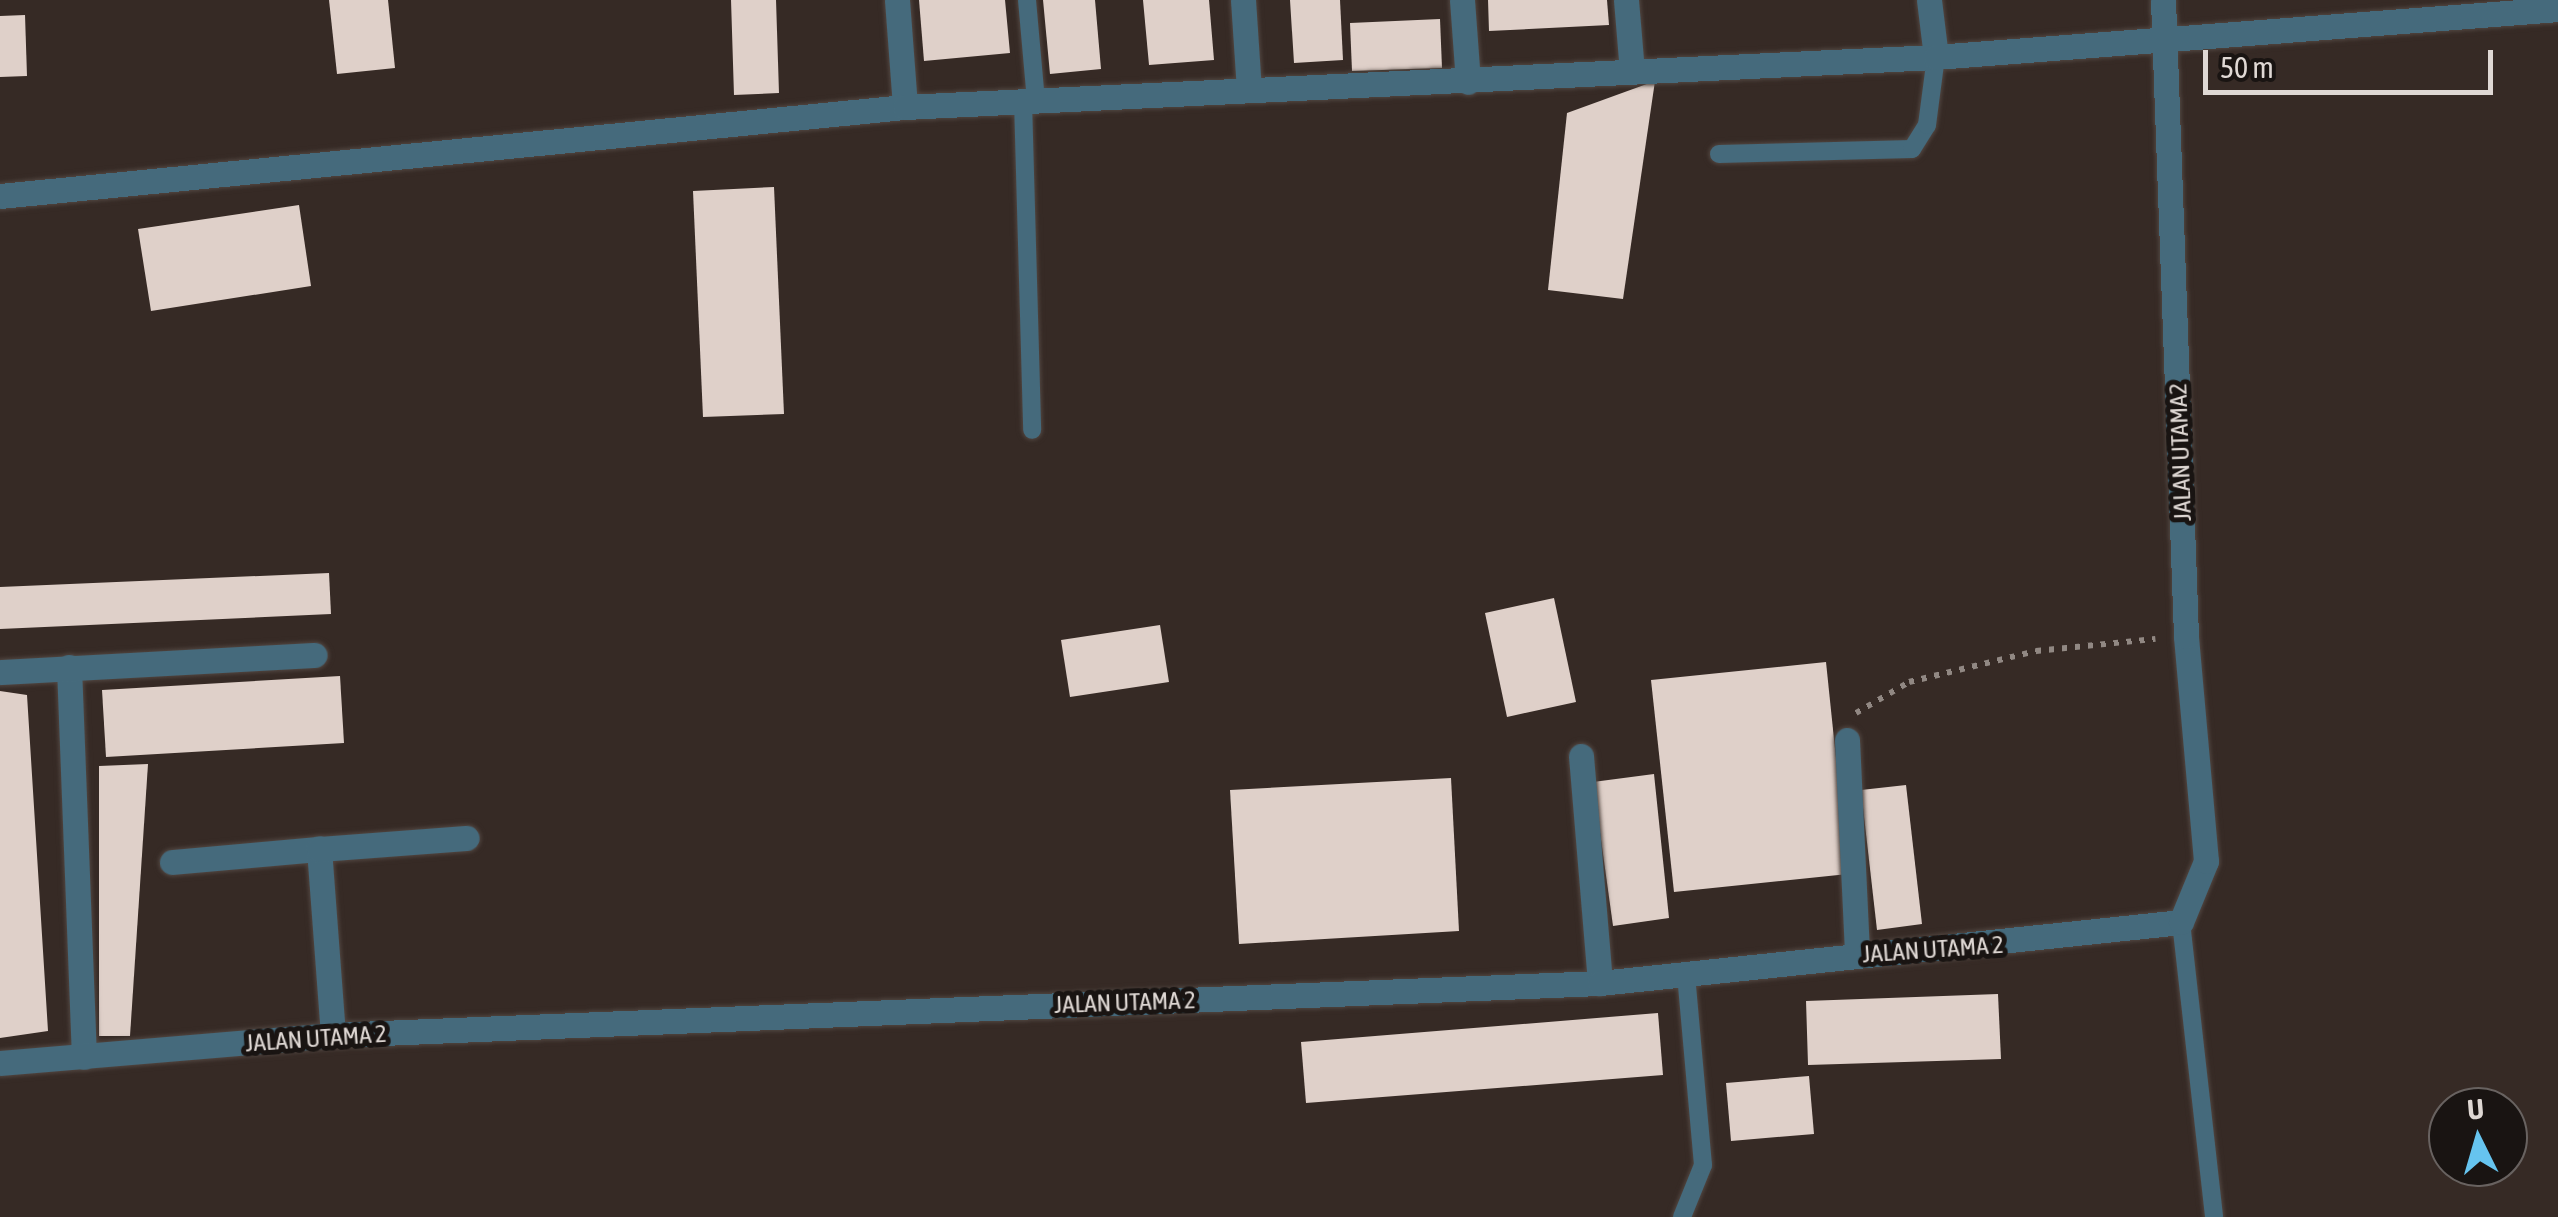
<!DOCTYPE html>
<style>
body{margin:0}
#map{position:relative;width:2558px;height:1217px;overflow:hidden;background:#362a25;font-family:"Asap Condensed",sans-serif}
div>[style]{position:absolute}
.building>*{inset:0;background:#dfd0c9}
.path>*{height:6px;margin-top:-3px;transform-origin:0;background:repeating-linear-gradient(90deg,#918883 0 5px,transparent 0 13px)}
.roads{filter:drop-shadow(0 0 2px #514641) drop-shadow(0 0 2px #514641)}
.lane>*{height:18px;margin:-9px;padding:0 9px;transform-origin:9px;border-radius:9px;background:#456a7c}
.street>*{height:25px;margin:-12.5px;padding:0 12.5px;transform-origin:12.5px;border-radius:12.5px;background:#456a7c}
span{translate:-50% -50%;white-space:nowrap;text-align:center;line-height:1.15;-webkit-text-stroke:10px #191412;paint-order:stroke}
.street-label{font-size:25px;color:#dfd8d4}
.north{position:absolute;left:2428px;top:1087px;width:100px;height:100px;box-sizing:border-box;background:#191412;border:2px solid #686260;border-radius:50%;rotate:355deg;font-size:28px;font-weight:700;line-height:40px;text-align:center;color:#dfd8d4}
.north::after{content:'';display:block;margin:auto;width:35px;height:45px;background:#66c4ef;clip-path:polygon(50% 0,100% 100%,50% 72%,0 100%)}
.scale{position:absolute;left:2203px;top:50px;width:290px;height:45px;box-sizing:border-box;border:5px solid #dfd8d4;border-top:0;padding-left:12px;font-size:30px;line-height:35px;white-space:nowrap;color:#dfd8d4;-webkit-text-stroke:8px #191412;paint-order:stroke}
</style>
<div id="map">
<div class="building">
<i style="clip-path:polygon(329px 0,388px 0,395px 68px,337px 74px)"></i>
<i style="clip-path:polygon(731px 0,776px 0,779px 93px,734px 95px)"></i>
<i style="clip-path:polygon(919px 0,1005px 0,1010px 53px,924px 61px)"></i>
<i style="clip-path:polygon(1043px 0,1095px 0,1101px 69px,1050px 74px)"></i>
<i style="clip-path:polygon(1143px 0,1209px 0,1214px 60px,1149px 65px)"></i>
<i style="clip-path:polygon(1290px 0,1340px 0,1343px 60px,1294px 63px)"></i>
<i style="clip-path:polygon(1488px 0,1607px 0,1609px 25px,1489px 31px)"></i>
<i style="clip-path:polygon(25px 15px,27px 76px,0 77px,0 16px)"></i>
<i style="clip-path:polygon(1440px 19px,1442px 68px,1352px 71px,1350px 23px)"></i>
<i style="clip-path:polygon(1655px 81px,1623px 299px,1548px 290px,1567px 113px)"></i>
<i style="clip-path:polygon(774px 187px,784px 414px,703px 417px,693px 191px)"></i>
<i style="clip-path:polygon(299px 205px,311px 286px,151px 311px,138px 229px)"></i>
<i style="clip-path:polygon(329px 573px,331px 614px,0 629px,0 587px)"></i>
<i style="clip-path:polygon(1554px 598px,1576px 702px,1507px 717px,1485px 613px)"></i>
<i style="clip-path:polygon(1160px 625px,1169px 682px,1070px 697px,1061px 640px)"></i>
<i style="clip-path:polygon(1826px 662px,1848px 874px,1674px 892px,1651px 680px)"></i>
<i style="clip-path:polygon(340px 676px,344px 743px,106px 757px,102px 690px)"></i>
<i style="clip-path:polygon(0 691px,27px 695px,48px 1031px,0 1038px)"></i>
<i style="clip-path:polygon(148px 764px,130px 1036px,99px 1036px,99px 766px)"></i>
<i style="clip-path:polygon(1654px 774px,1669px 918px,1613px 926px,1593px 782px)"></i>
<i style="clip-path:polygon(1451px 778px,1459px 931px,1239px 944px,1230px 790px)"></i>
<i style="clip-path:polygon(1906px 785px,1922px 924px,1877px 930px,1861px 790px)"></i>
<i style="clip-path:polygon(1998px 994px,2001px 1059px,1808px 1065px,1806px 1001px)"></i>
<i style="clip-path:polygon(1658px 1013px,1663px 1075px,1306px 1103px,1301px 1042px)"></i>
<i style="clip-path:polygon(1809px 1076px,1814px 1134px,1731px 1141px,1726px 1083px)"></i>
</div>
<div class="path">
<i style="left:1856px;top:713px;width:61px;rotate:-30.3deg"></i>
<i style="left:1909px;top:682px;width:131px;rotate:-13.7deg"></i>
<i style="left:2036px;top:651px;width:120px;rotate:-5.8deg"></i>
</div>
<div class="roads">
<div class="lane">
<i style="left:1027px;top:0;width:101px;rotate:84.9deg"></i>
<i style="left:1023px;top:101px;width:329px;rotate:88.4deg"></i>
<i style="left:1719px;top:154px;width:193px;rotate:-1.5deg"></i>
<i style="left:1912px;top:149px;width:28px;rotate:-58deg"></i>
<i style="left:1927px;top:125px;width:69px;rotate:-82.5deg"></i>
<i style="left:2181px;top:922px;width:297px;rotate:83.6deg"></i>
<i style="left:1682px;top:1217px;width:56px;rotate:-68deg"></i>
<i style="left:1703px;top:1165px;width:191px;rotate:-95.1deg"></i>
</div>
<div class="street">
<i style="left:897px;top:0;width:107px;rotate:85.7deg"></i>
<i style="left:1243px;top:0;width:90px;rotate:86.2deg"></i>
<i style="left:1462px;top:0;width:82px;rotate:85.8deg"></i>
<i style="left:1626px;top:0;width:72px;rotate:85.2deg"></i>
<i style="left:1929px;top:0;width:57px;rotate:83deg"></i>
<i style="left:0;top:196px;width:909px;rotate:-5.62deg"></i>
<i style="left:905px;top:107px;width:1032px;rotate:-2.78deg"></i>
<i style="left:1936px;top:57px;width:624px;rotate:-4.41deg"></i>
<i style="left:69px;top:667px;width:390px;rotate:87.8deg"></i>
<i style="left:0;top:672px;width:315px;rotate:-3.1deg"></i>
<i style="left:1847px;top:740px;width:214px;rotate:87.3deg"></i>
<i style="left:1581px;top:756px;width:228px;rotate:85.2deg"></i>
<i style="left:172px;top:862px;width:148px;rotate:-5.1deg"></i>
<i style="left:333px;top:1035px;width:187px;rotate:-94.3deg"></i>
<i style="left:319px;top:849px;width:148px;rotate:-4.3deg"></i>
<i style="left:0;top:1063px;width:334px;rotate:-4.8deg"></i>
<i style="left:333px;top:1035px;width:1268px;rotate:-2.35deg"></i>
<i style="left:1600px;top:983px;width:584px;rotate:-5.99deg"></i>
<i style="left:2181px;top:922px;width:66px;rotate:-67.7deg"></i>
<i style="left:2206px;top:861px;width:226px;rotate:-95.1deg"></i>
<i style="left:2186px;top:636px;width:636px;rotate:-92.07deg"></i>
</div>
</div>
<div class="street-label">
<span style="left:2180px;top:452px;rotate:-92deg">JALAN UTAMA2</span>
<span style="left:1933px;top:949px;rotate:-4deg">JALAN UTAMA 2</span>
<span style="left:1125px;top:1002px;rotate:-2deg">JALAN UTAMA 2</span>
<span style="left:316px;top:1038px;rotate:-4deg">JALAN UTAMA 2</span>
</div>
<div class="north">U</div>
<div class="scale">50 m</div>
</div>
